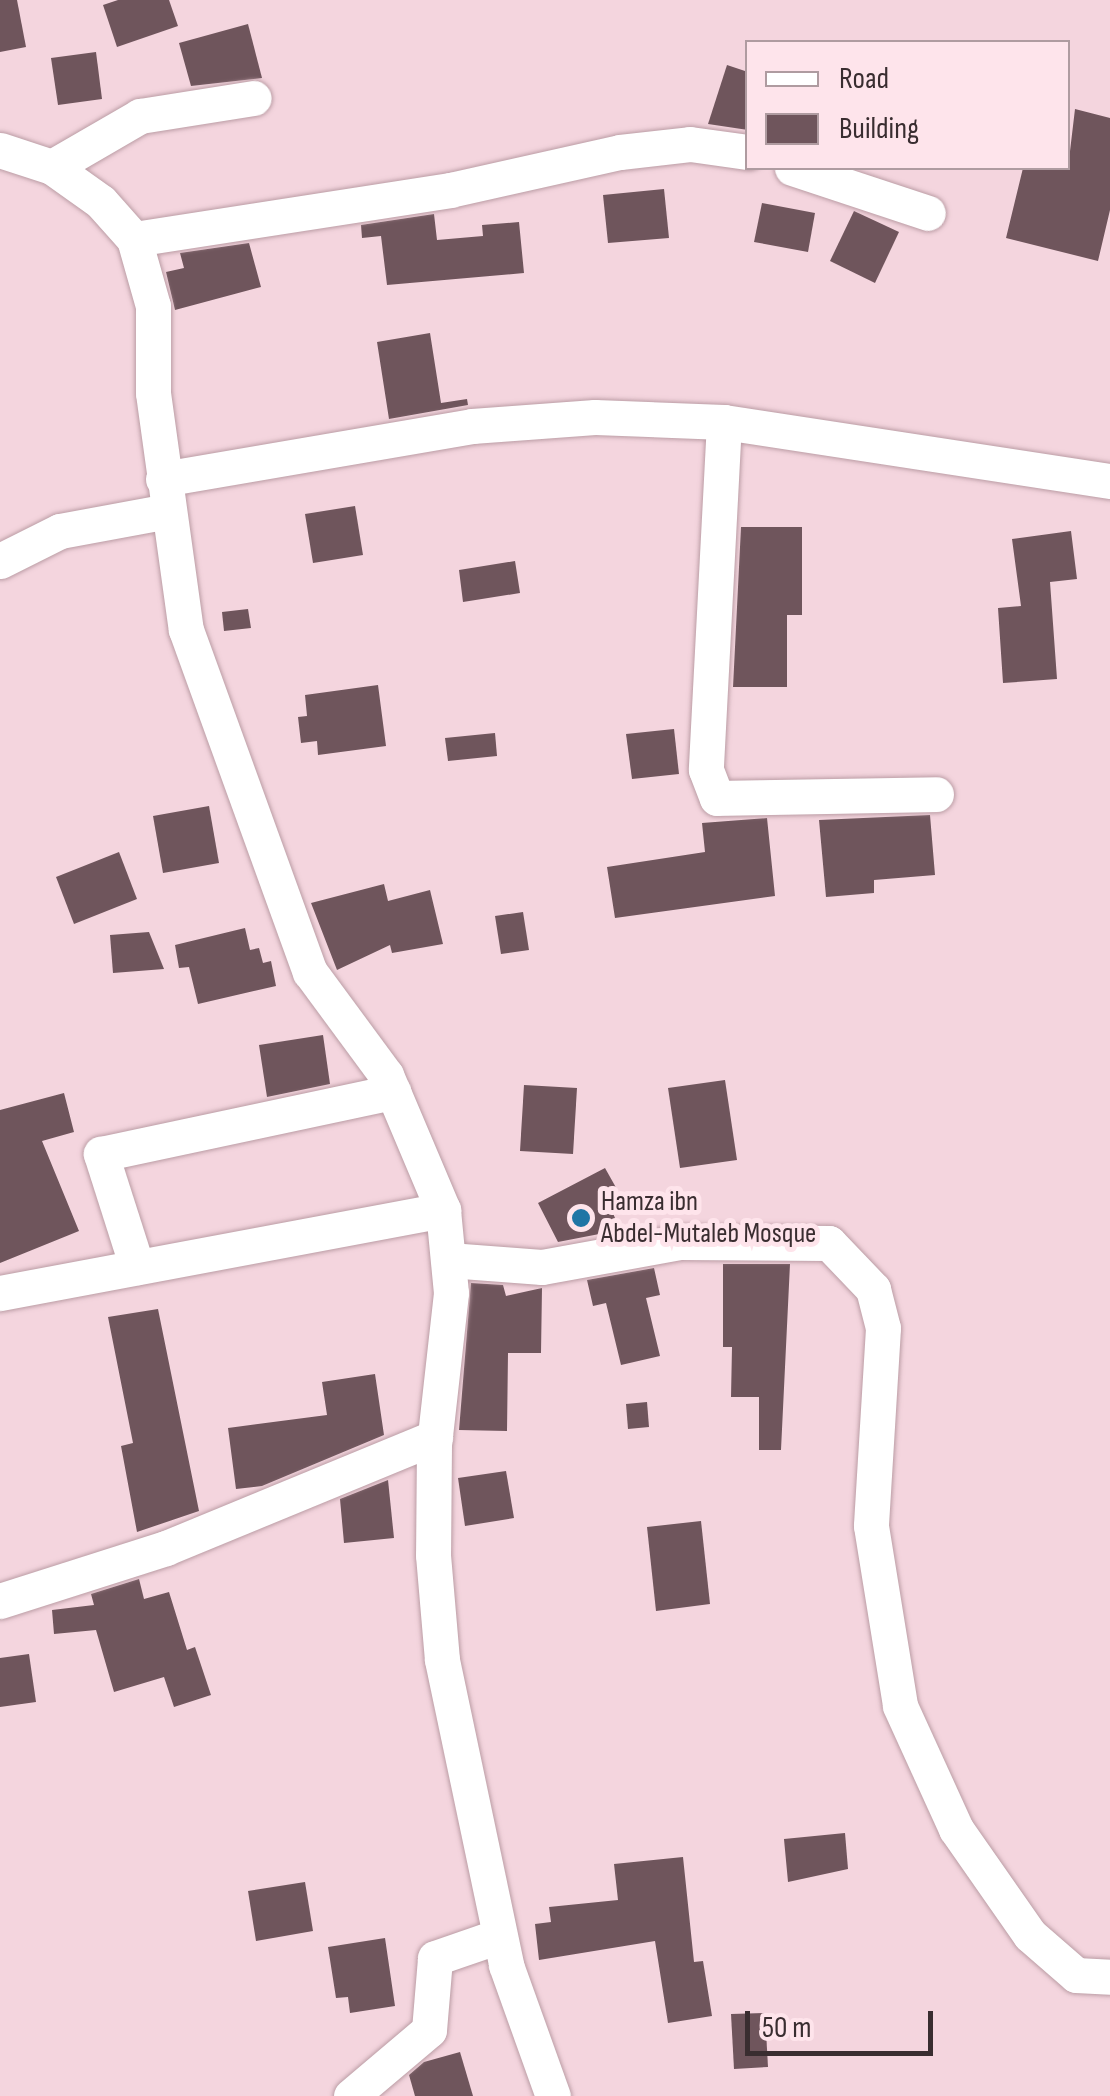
<!DOCTYPE html>
<style>
body{margin:0}
#map{position:relative;width:1110px;height:2096px;overflow:hidden;background:#f4d5de;font-family:"Sofia Sans Condensed",sans-serif}
div>[style]{position:absolute}
.building>*{inset:0;background:#6f555c}
.roads{filter:drop-shadow(0 0 2px #bb9da5) drop-shadow(0 0 2px #bb9da5)}
.minor>*{height:35px;margin:-17.5px;padding:0 17.5px;transform-origin:17.5px;border-radius:17.5px;background:#fff}
.dots>*{width:28px;height:28px;translate:-50% -50%;box-sizing:border-box;border:5px solid #fee4eb;border-radius:50%}
span{translate:-50% -50%;white-space:nowrap;text-align:center;line-height:1.15;-webkit-text-stroke:10px #fee4eb;paint-order:stroke}
.poi-label{font-size:28px;color:#392d30}
.left{translate:0 -50%;text-align:left}
.legend{position:absolute;left:745px;top:40px;width:325px;height:130px;box-sizing:border-box;background:#fee4eb;border:2px solid #af9ba0;margin:0;padding:12px 18px;list-style:none;font-size:30px;color:#392d30}
.legend li{display:flex;align-items:center;gap:20px;height:50px}
.legend b{width:50px;border:2px solid #af9ba0}
.scale{position:absolute;left:745px;top:2011px;width:188px;height:45px;box-sizing:border-box;border:5px solid #392d30;border-top:0;padding-left:12px;font-size:30px;line-height:35px;white-space:nowrap;color:#392d30;-webkit-text-stroke:8px #fee4eb;paint-order:stroke}
</style>
<div id="map">
<div class="building">
<i style="clip-path:polygon(0 0,17px 0,26px 47px,0 52px)"></i>
<i style="clip-path:polygon(118px 0,169px 0,178px 26px,117px 47px,103px 5px)"></i>
<i style="clip-path:polygon(248px 24px,262px 78px,191px 86px,179px 43px)"></i>
<i style="clip-path:polygon(96px 52px,102px 99px,58px 105px,51px 58px)"></i>
<i style="clip-path:polygon(727px 65px,748px 72px,748px 130px,708px 124px)"></i>
<i style="clip-path:polygon(1075px 109px,1110px 118px,1110px 210px,1098px 261px,1006px 238px,1023px 168px,1068px 168px)"></i>
<i style="clip-path:polygon(664px 189px,669px 238px,608px 243px,603px 195px)"></i>
<i style="clip-path:polygon(762px 203px,815px 213px,808px 252px,754px 242px)"></i>
<i style="clip-path:polygon(854px 211px,899px 232px,875px 283px,830px 261px)"></i>
<i style="clip-path:polygon(434px 214px,437px 240px,483px 236px,482px 225px,519px 222px,524px 273px,387px 285px,381px 236px,362px 238px,361px 225px)"></i>
<i style="clip-path:polygon(249px 243px,261px 287px,175px 310px,166px 272px,184px 268px,180px 253px)"></i>
<i style="clip-path:polygon(430px 333px,441px 403px,467px 399px,468px 405px,389px 419px,377px 342px)"></i>
<i style="clip-path:polygon(355px 506px,363px 555px,313px 563px,305px 514px)"></i>
<i style="clip-path:polygon(741px 527px,802px 527px,802px 615px,787px 615px,787px 687px,733px 687px)"></i>
<i style="clip-path:polygon(1071px 531px,1077px 579px,1050px 582px,1057px 679px,1003px 683px,998px 608px,1021px 606px,1012px 539px)"></i>
<i style="clip-path:polygon(515px 561px,520px 593px,463px 602px,459px 570px)"></i>
<i style="clip-path:polygon(248px 609px,251px 628px,224px 631px,222px 612px)"></i>
<i style="clip-path:polygon(378px 685px,386px 746px,318px 755px,317px 741px,301px 743px,298px 717px,307px 716px,305px 695px)"></i>
<i style="clip-path:polygon(674px 729px,679px 774px,632px 779px,626px 734px)"></i>
<i style="clip-path:polygon(495px 733px,497px 756px,448px 761px,445px 738px)"></i>
<i style="clip-path:polygon(209px 806px,219px 863px,163px 873px,153px 816px)"></i>
<i style="clip-path:polygon(930px 815px,935px 875px,874px 880px,874px 893px,826px 897px,819px 820px)"></i>
<i style="clip-path:polygon(767px 818px,775px 896px,615px 918px,607px 867px,705px 852px,702px 823px)"></i>
<i style="clip-path:polygon(119px 852px,137px 899px,74px 924px,56px 877px)"></i>
<i style="clip-path:polygon(384px 884px,388px 901px,430px 890px,443px 944px,392px 953px,390px 945px,337px 970px,311px 903px)"></i>
<i style="clip-path:polygon(523px 912px,529px 950px,501px 954px,495px 916px)"></i>
<i style="clip-path:polygon(245px 928px,250px 950px,259px 948px,263px 963px,271px 961px,276px 986px,198px 1004px,189px 967px,179px 968px,175px 945px)"></i>
<i style="clip-path:polygon(149px 932px,164px 969px,113px 973px,110px 935px)"></i>
<i style="clip-path:polygon(323px 1035px,330px 1084px,267px 1097px,259px 1045px)"></i>
<i style="clip-path:polygon(725px 1080px,737px 1160px,680px 1168px,668px 1088px)"></i>
<i style="clip-path:polygon(524px 1085px,577px 1088px,573px 1154px,520px 1151px)"></i>
<i style="clip-path:polygon(64px 1093px,74px 1132px,42px 1141px,79px 1231px,0 1263px,0 1110px)"></i>
<i style="clip-path:polygon(605px 1168px,623px 1200px,610px 1206px,620px 1230px,558px 1242px,538px 1203px)"></i>
<i style="clip-path:polygon(723px 1264px,790px 1264px,781px 1450px,759px 1450px,759px 1397px,731px 1397px,732px 1347px,723px 1347px)"></i>
<i style="clip-path:polygon(654px 1268px,660px 1295px,646px 1298px,660px 1356px,621px 1365px,606px 1303px,593px 1306px,587px 1280px)"></i>
<i style="clip-path:polygon(471px 1283px,503px 1285px,506px 1296px,542px 1288px,541px 1353px,508px 1353px,507px 1431px,459px 1430px)"></i>
<i style="clip-path:polygon(158px 1309px,199px 1511px,137px 1532px,121px 1446px,133px 1443px,108px 1317px)"></i>
<i style="clip-path:polygon(375px 1374px,384px 1435px,262px 1486px,236px 1489px,228px 1428px,327px 1415px,322px 1382px)"></i>
<i style="clip-path:polygon(647px 1402px,649px 1427px,628px 1429px,626px 1404px)"></i>
<i style="clip-path:polygon(506px 1471px,514px 1518px,465px 1526px,458px 1478px)"></i>
<i style="clip-path:polygon(388px 1480px,394px 1538px,344px 1543px,340px 1499px)"></i>
<i style="clip-path:polygon(701px 1521px,710px 1604px,656px 1611px,647px 1527px)"></i>
<i style="clip-path:polygon(139px 1579px,144px 1599px,169px 1592px,187px 1650px,195px 1647px,211px 1695px,174px 1707px,164px 1677px,114px 1692px,96px 1630px,54px 1634px,52px 1610px,94px 1605px,91px 1594px)"></i>
<i style="clip-path:polygon(29px 1654px,36px 1702px,0 1707px,0 1658px)"></i>
<i style="clip-path:polygon(845px 1833px,848px 1869px,788px 1882px,784px 1839px)"></i>
<i style="clip-path:polygon(683px 1857px,694px 1962px,703px 1961px,712px 2016px,668px 2023px,655px 1941px,539px 1960px,535px 1924px,551px 1922px,549px 1907px,618px 1900px,614px 1864px)"></i>
<i style="clip-path:polygon(305px 1882px,313px 1931px,256px 1941px,248px 1891px)"></i>
<i style="clip-path:polygon(385px 1938px,395px 2006px,350px 2013px,348px 1997px,336px 1998px,328px 1947px)"></i>
<i style="clip-path:polygon(765px 2013px,768px 2067px,734px 2069px,731px 2014px)"></i>
<i style="clip-path:polygon(460px 2052px,473px 2096px,415px 2096px,409px 2075px,424px 2062px)"></i>
</div>
<div class="roads">
<div class="minor">
<i style="left:0;top:150px;width:55px;rotate:18.1deg"></i>
<i style="left:52px;top:167px;width:60px;rotate:35.5deg"></i>
<i style="left:101px;top:202px;width:50px;rotate:48.3deg"></i>
<i style="left:134px;top:239px;width:70px;rotate:74.2deg"></i>
<i style="left:153px;top:306px;width:87px;rotate:90deg"></i>
<i style="left:153px;top:393px;width:239px;rotate:82.1deg"></i>
<i style="left:186px;top:630px;width:364px;rotate:70.1deg"></i>
<i style="left:310px;top:972px;width:128px;rotate:53.6deg"></i>
<i style="left:386px;top:1075px;width:147px;rotate:67.1deg"></i>
<i style="left:443px;top:1210px;width:83px;rotate:84.5deg"></i>
<i style="left:451px;top:1293px;width:152px;rotate:96.4deg"></i>
<i style="left:434px;top:1444px;width:111px;rotate:90.5deg"></i>
<i style="left:433px;top:1555px;width:105px;rotate:85.1deg"></i>
<i style="left:442px;top:1660px;width:312px;rotate:78.1deg"></i>
<i style="left:506px;top:1965px;width:139px;rotate:70.3deg"></i>
<i style="left:52px;top:167px;width:102px;rotate:-30.1deg"></i>
<i style="left:140px;top:116px;width:115px;rotate:-9deg"></i>
<i style="left:792px;top:168px;width:143px;rotate:18.3deg"></i>
<i style="left:134px;top:239px;width:320px;rotate:-8.8deg"></i>
<i style="left:450px;top:190px;width:174px;rotate:-12.6deg"></i>
<i style="left:620px;top:152px;width:70px;rotate:-6.5deg"></i>
<i style="left:690px;top:144px;width:59px;rotate:7.9deg"></i>
<i style="left:724px;top:422px;width:348px;rotate:93deg"></i>
<i style="left:706px;top:770px;width:30px;rotate:69deg"></i>
<i style="left:717px;top:798px;width:219px;rotate:-1deg"></i>
<i style="left:163px;top:479px;width:314px;rotate:-9.7deg"></i>
<i style="left:472px;top:426px;width:123px;rotate:-4.2deg"></i>
<i style="left:595px;top:417px;width:129px;rotate:2.2deg"></i>
<i style="left:724px;top:422px;width:390px;rotate:8.7deg"></i>
<i style="left:0;top:561px;width:67px;rotate:-26.6deg"></i>
<i style="left:60px;top:531px;width:110px;rotate:-10.5deg"></i>
<i style="left:449px;top:1260px;width:93px;rotate:4.3deg"></i>
<i style="left:542px;top:1267px;width:140px;rotate:-10.3deg"></i>
<i style="left:680px;top:1242px;width:149px;rotate:0.4deg"></i>
<i style="left:829px;top:1243px;width:64px;rotate:46.3deg"></i>
<i style="left:873px;top:1289px;width:40px;rotate:75.6deg"></i>
<i style="left:883px;top:1328px;width:198px;rotate:93.5deg"></i>
<i style="left:871px;top:1526px;width:182px;rotate:80.8deg"></i>
<i style="left:900px;top:1706px;width:135px;rotate:65.5deg"></i>
<i style="left:956px;top:1829px;width:129px;rotate:55.1deg"></i>
<i style="left:1030px;top:1935px;width:61px;rotate:41deg"></i>
<i style="left:1076px;top:1975px;width:34px;rotate:3deg"></i>
<i style="left:137px;top:1267px;width:119px;rotate:-107.7deg"></i>
<i style="left:101px;top:1154px;width:299px;rotate:-12deg"></i>
<i style="left:0;top:1293px;width:451px;rotate:-10.6deg"></i>
<i style="left:0;top:1601px;width:174px;rotate:-17.7deg"></i>
<i style="left:166px;top:1548px;width:291px;rotate:-22.4deg"></i>
<i style="left:351px;top:2096px;width:102px;rotate:-40.2deg"></i>
<i style="left:429px;top:2030px;width:72px;rotate:-85.2deg"></i>
<i style="left:435px;top:1958px;width:68px;rotate:-19deg"></i>
</div>
</div>
<div class="dots">
<i style="left:581px;top:1218px;background:#2075a5"></i>
</div>
<div class="poi-label">
<span class="left" style="left:601px;top:1218px">Hamza ibn<br>Abdel-Mutaleb Mosque</span>
</div>
<ul class="legend">
<li><b style="height:12px;background:#fff"></b>Road</li>
<li><b style="height:28px;background:#6f555c"></b>Building</li>
</ul>
<div class="scale">50 m</div>
</div>
